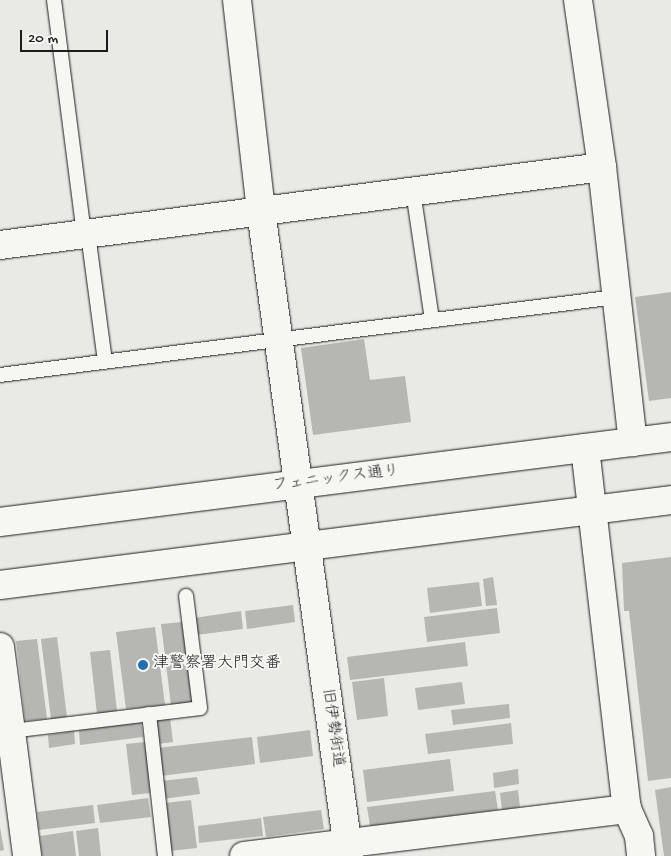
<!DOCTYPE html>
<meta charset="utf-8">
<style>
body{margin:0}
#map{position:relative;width:671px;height:856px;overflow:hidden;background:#e9e9e5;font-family:"Gochi Hand","Klee One",sans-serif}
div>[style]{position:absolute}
.building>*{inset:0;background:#b6b6b3}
.roads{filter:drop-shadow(0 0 1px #1c1c1c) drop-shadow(0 0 1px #1c1c1c)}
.lane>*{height:14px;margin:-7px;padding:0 7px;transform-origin:7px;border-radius:7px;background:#f6f6f2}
.street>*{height:28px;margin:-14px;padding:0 14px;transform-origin:14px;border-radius:14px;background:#f6f6f2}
.secondary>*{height:28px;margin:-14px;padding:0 14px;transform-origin:14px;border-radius:14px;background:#f6f6f2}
.dots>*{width:14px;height:14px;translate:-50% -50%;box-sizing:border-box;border:2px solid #f6f6f2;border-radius:50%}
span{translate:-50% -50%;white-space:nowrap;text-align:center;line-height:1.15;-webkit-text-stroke:4px #f6f6f2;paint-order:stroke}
.street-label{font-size:16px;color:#1c1c1c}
.poi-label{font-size:16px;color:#1c1c1c}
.left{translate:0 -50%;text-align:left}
.scale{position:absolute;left:20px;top:30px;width:88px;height:22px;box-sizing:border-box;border:2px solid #1c1c1c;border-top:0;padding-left:6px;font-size:15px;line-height:18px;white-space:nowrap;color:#1c1c1c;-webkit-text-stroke:4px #f6f6f2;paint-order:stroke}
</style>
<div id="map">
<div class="building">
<i style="clip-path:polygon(671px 292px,671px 398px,649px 401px,635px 297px)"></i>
<i style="clip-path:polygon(364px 339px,370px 380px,405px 376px,411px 422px,313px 435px,301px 348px)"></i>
<i style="clip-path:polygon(671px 557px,671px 778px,648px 781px,629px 611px,624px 611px,622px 563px)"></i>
<i style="clip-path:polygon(493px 577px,497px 605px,486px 606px,483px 579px)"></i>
<i style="clip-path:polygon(479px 582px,482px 606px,430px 613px,427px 588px)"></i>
<i style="clip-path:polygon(293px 605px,295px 622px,247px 629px,245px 611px)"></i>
<i style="clip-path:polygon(497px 608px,500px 633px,427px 642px,424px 617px)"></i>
<i style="clip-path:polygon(241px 611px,243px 629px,196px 635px,194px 618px)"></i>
<i style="clip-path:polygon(182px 622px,192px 702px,171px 705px,161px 624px)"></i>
<i style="clip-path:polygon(155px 627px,165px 705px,126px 709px,116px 632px)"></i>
<i style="clip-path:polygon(57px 637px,67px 717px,51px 719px,41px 639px)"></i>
<i style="clip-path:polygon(37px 639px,47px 719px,25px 721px,16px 641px)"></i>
<i style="clip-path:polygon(465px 642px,468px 666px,350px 680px,347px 657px)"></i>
<i style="clip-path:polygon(110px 650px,117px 711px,97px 714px,90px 652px)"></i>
<i style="clip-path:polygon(384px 678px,388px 716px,357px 720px,352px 682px)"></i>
<i style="clip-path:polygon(462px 682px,465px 704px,418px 710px,415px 688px)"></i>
<i style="clip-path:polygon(509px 704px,510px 718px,453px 725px,451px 710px)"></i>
<i style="clip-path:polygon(170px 717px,173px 742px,158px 744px,155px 719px)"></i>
<i style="clip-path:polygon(141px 722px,143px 737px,80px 745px,79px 730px)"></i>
<i style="clip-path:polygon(511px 723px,513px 744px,428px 754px,425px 734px)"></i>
<i style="clip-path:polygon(310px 730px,313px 756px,260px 763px,257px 737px)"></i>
<i style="clip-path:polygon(74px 731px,75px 744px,49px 748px,48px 735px)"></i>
<i style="clip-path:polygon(252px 737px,255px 764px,161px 776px,157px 748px)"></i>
<i style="clip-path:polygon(145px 742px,151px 793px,132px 795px,126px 744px)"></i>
<i style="clip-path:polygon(450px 759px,454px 791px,367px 802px,363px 770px)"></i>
<i style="clip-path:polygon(518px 769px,519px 784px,494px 788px,493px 773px)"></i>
<i style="clip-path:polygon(197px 777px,200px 794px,163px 799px,161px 781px)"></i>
<i style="clip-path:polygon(671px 787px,671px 856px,664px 856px,655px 790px)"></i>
<i style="clip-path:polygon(518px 790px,520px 807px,502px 810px,500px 793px)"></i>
<i style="clip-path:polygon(495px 791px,498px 810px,370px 826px,367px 807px)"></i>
<i style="clip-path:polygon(148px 798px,151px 817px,100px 823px,97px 805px)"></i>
<i style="clip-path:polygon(191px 800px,197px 848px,170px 851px,165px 803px)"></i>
<i style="clip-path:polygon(93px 805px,95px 823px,39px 830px,37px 812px)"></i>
<i style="clip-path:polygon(321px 810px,324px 829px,266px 837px,263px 817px)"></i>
<i style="clip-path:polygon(261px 818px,263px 836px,199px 843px,198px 826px)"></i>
<i style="clip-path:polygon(0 827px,4px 850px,0 851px)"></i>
<i style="clip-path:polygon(98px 828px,101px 856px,79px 856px,76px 831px)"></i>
<i style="clip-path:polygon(73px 831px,76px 856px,42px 856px,40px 836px)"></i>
</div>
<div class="roads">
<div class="lane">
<i style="left:54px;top:0;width:236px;rotate:82.7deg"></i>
<i style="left:413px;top:191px;width:130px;rotate:81.6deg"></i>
<i style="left:88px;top:234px;width:129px;rotate:82.4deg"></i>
<i style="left:0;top:375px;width:622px;rotate:-7.21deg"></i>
<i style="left:149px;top:714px;width:143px;rotate:83.6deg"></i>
<i style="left:11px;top:731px;width:190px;rotate:-6.9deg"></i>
<i style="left:200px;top:708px;width:113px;rotate:-97.1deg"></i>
</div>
<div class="street">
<i style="left:237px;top:0;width:212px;rotate:83.5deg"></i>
<i style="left:261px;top:211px;width:651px;rotate:82.23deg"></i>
<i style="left:578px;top:0;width:169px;rotate:81.8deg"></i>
<i style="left:602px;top:167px;width:277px;rotate:83.6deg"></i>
<i style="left:0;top:245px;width:607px;rotate:-7.38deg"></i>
<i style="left:585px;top:448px;width:363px;rotate:83.4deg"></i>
<i style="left:627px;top:809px;width:30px;rotate:66deg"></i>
<i style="left:639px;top:836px;width:20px;rotate:84deg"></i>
<i style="left:0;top:647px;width:211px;rotate:82.6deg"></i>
<i style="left:244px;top:856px;width:386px;rotate:-7deg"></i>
</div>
<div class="secondary">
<i style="left:0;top:522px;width:676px;rotate:-7.22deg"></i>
<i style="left:0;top:585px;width:676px;rotate:-7.22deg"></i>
</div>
</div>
<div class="dots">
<i style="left:143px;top:665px;background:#1f6fb2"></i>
</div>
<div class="street-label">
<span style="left:336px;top:480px;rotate:-7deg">フェニックス通り</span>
<span style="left:331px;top:728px;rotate:82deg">旧伊勢街道</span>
</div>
<div class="poi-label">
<span class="left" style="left:153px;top:665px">津警察署大門交番</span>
</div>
<div class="scale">20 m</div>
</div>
